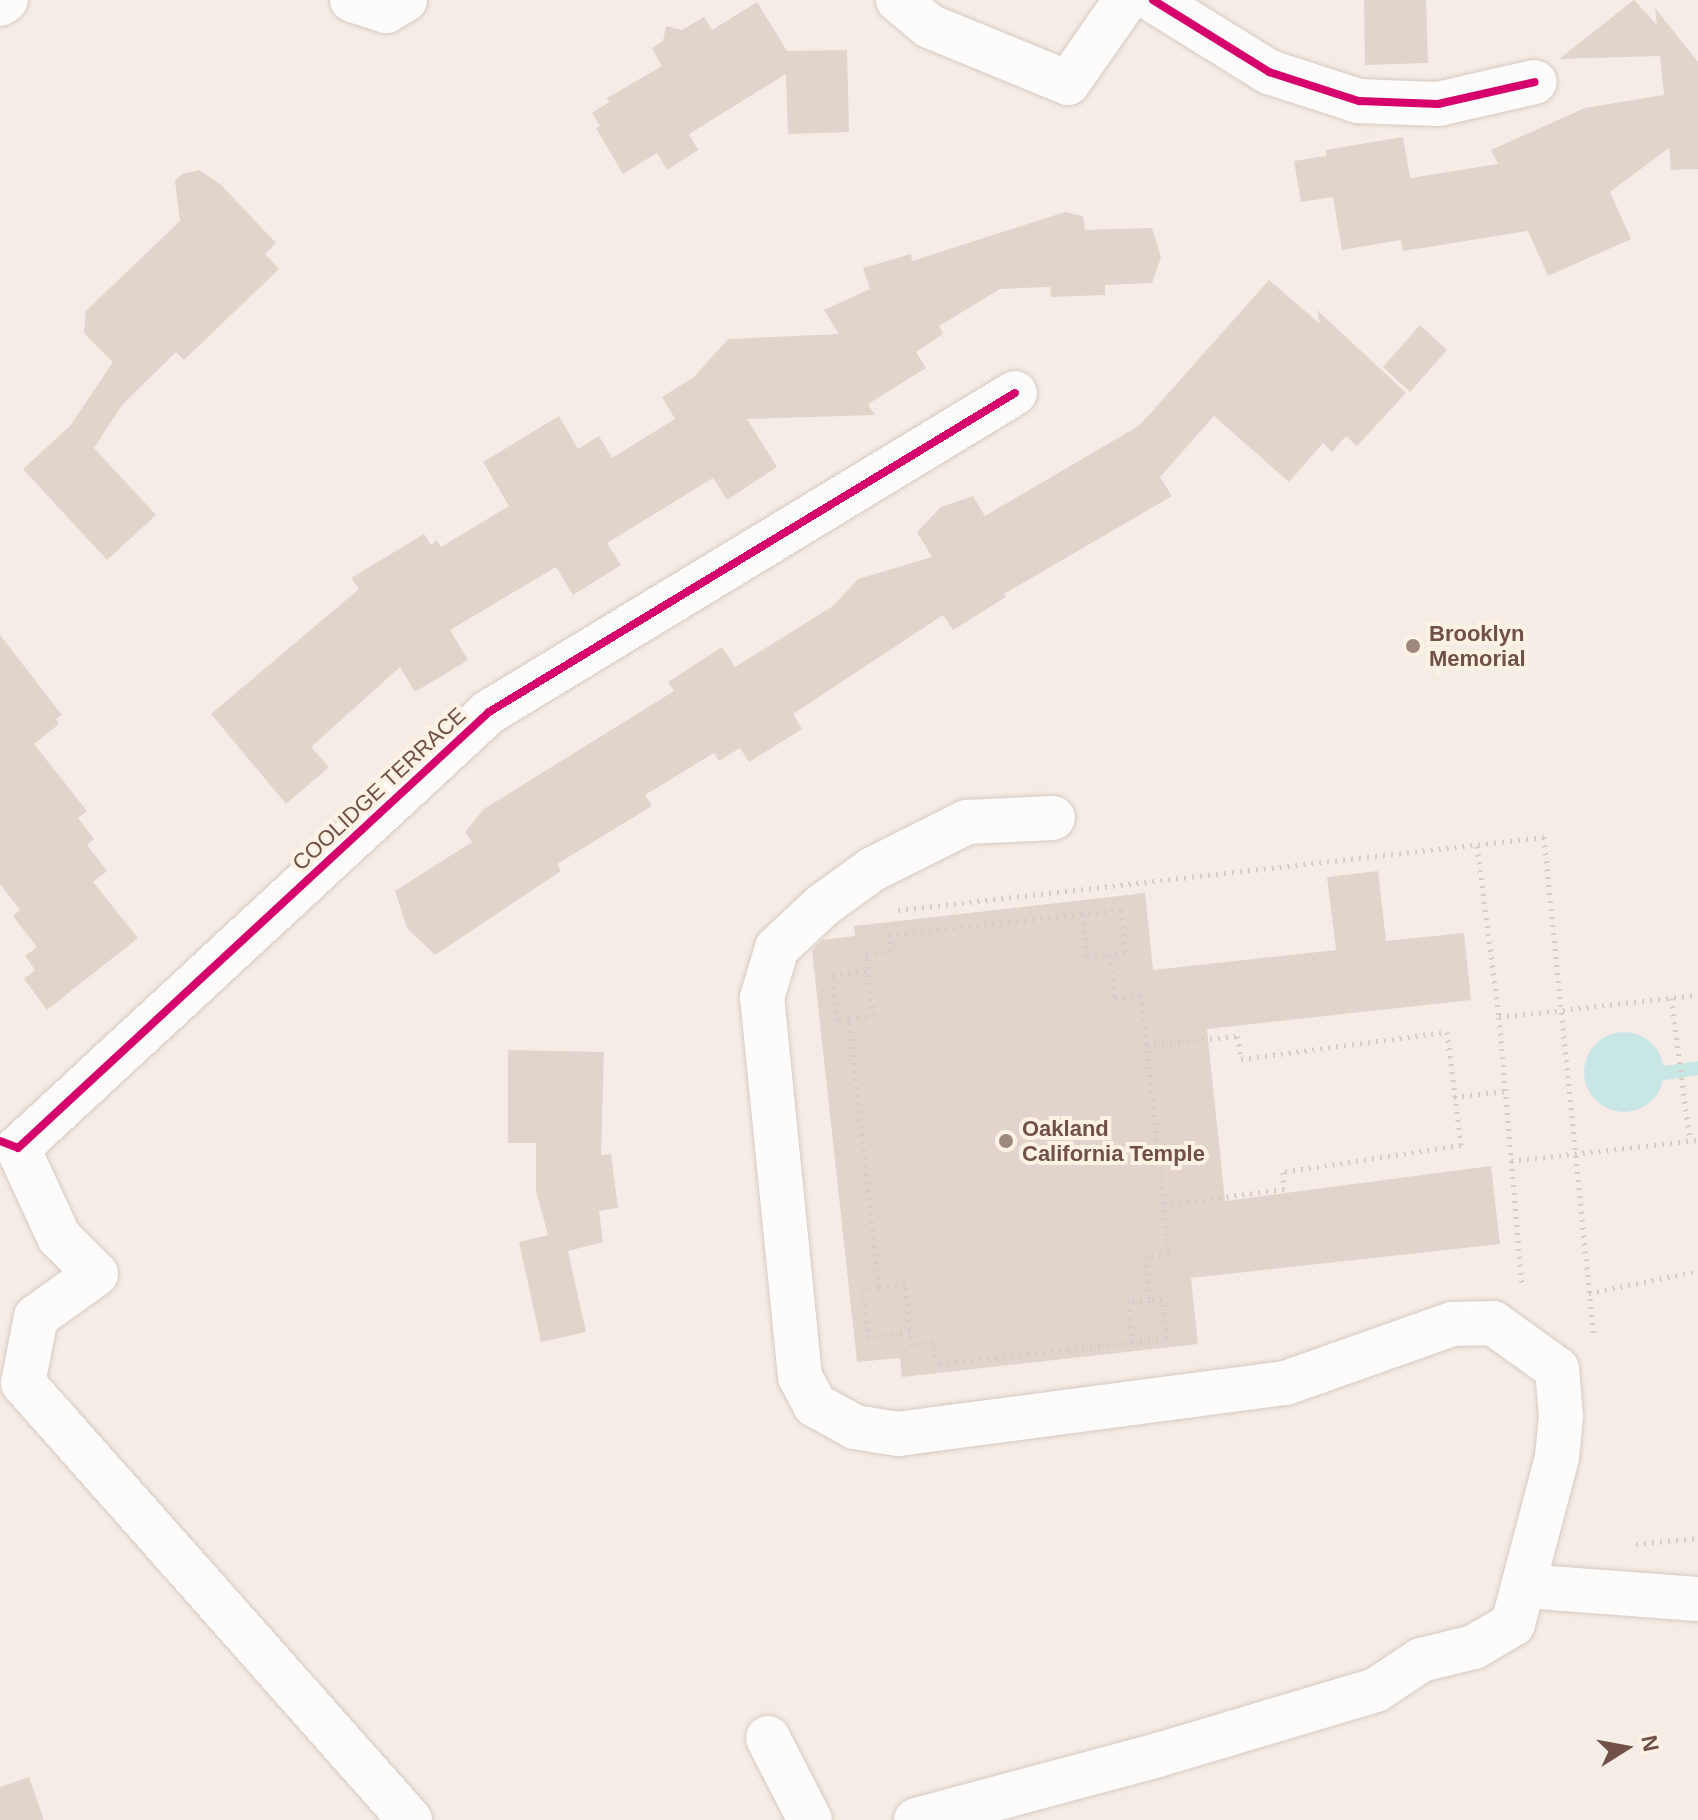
<!DOCTYPE html>
<style>
body{margin:0}
#map{position:relative;width:1698px;height:1820px;overflow:hidden;background:#f5ede5;font-family:Helvetica,sans-serif}
div>[style]{position:absolute}
.water>*{inset:0;background:#c8e6e4}
.round{border-radius:50%}
.stream>*{height:14px;margin:-7px;padding:0 7px;transform-origin:7px;border-radius:7px;background:#c8e6e4}
.building>*{inset:0;background:#e1d4cd}
.path>*{height:5px;margin-top:-2.5px;transform-origin:0;background:repeating-linear-gradient(90deg,#d6ccc8 0 2px,transparent 0 8px)}
.roads{filter:drop-shadow(0 0 2px #d6cac3) drop-shadow(0 0 2px #d6cac3)}
.minor>*{height:44px;margin:-22px;padding:0 22px;transform-origin:22px;border-radius:22px;background:#fefcfb}
.cycleway>*{height:8px;margin:-4px;padding:0 4px;transform-origin:4px;border-radius:4px;background:#d6006c}
.dots>*{width:22px;height:22px;translate:-50% -50%;box-sizing:border-box;border:4px solid #fff1e4;border-radius:50%}
span{translate:-50% -50%;white-space:nowrap;text-align:center;line-height:1.15;-webkit-text-stroke:8px #fff1e4;paint-order:stroke}
.poi-label{font-size:22px;color:#715147;font-weight:700}
.left{translate:0 -50%;text-align:left}
.street-label{font-size:22px;color:#715147}
.north{position:absolute;left:1586px;top:1708px;width:80px;height:80px;-webkit-text-stroke:6px #fff1e4;paint-order:stroke;rotate:79deg;font-size:22px;font-weight:700;line-height:32px;text-align:center;color:#715147}
.north::after{content:'';display:block;margin:auto;width:28px;height:36px;background:#715147;clip-path:polygon(50% 0,100% 100%,50% 72%,0 100%)}
</style>
<div id="map">
<div class="water">
<i class="round" style="left:1584px;top:1032px;width:80px;height:80px"></i>
</div>
<div class="stream">
<i style="left:1664px;top:1073px;width:34px;rotate:-8deg"></i>
</div>
<div class="building">
<i style="clip-path:polygon(1364px 0,1426px 0,1428px 63px,1365px 65px)"></i>
<i style="clip-path:polygon(1634px 0,1657px 25px,1655px 8px,1698px 62px,1698px 169px,1671px 170px,1669px 148px,1610px 192px,1631px 239px,1548px 276px,1528px 231px,1403px 251px,1401px 240px,1342px 250px,1333px 197px,1301px 202px,1294px 161px,1326px 156px,1326px 150px,1403px 137px,1410px 178px,1498px 164px,1491px 150px,1585px 108px,1664px 95px,1660px 56px,1559px 59px)"></i>
<i style="clip-path:polygon(757px 2px,787px 51px,847px 50px,849px 132px,788px 134px,786px 74px,689px 134px,698px 150px,667px 170px,657px 153px,623px 174px,596px 128px,600px 126px,592px 113px,609px 102px,607px 98px,662px 66px,652px 48px,663px 41px,666px 26px,682px 30px,704px 17px,712px 30px)"></i>
<i style="clip-path:polygon(199px 170px,220px 184px,276px 243px,265px 254px,279px 269px,184px 360px,176px 352px,122px 405px,94px 448px,156px 515px,107px 560px,23px 469px,70px 426px,113px 362px,84px 333px,86px 311px,180px 221px,175px 181px,182px 174px)"></i>
<i style="clip-path:polygon(1065px 212px,1083px 216px,1085px 230px,1152px 228px,1161px 257px,1152px 283px,1105px 285px,1105px 295px,1051px 297px,1050px 287px,1000px 289px,939px 326px,943px 334px,916px 352px,926px 368px,868px 404px,875px 415px,747px 419px,777px 467px,727px 500px,713px 478px,607px 543px,621px 565px,573px 595px,556px 567px,450px 630px,468px 660px,415px 692px,400px 667px,311px 747px,329px 767px,286px 804px,211px 714px,359px 589px,351px 578px,424px 534px,431px 545px,437px 540px,441px 547px,509px 506px,483px 462px,559px 416px,578px 449px,599px 436px,612px 458px,675px 419px,662px 397px,694px 377px,728px 339px,839px 334px,824px 310px,870px 289px,863px 268px,911px 254px,912px 261px)"></i>
<i style="clip-path:polygon(1269px 280px,1320px 324px,1317px 310px,1406px 393px,1357px 446px,1346px 436px,1332px 452px,1323px 443px,1289px 482px,1214px 416px,1160px 477px,1172px 496px,1004px 594px,1006px 597px,953px 630px,943px 615px,793px 714px,802px 729px,749px 762px,740px 748px,719px 761px,714px 753px,645px 795px,652px 806px,557px 864px,561px 871px,435px 955px,407px 928px,395px 891px,472px 842px,465px 832px,484px 809px,674px 691px,668px 682px,722px 647px,735px 667px,833px 606px,858px 579px,932px 557px,917px 532px,941px 507px,973px 496px,985px 516px,1140px 425px)"></i>
<i style="clip-path:polygon(1420px 325px,1447px 350px,1410px 392px,1383px 367px)"></i>
<i style="clip-path:polygon(0 635px,62px 715px,56px 719px,59px 724px,34px 744px,87px 811px,78px 818px,94px 839px,87px 845px,107px 871px,93px 882px,138px 938px,47px 1010px,24px 979px,35px 970px,25px 956px,37px 947px,13px 916px,20px 910px,0 884px)"></i>
<i style="clip-path:polygon(1378px 871px,1386px 941px,1464px 933px,1471px 1000px,1207px 1029px,1225px 1201px,1491px 1166px,1500px 1244px,1191px 1278px,1198px 1344px,902px 1377px,900px 1358px,857px 1362px,812px 950px,822px 940px,855px 936px,854px 926px,1145px 893px,1153px 970px,1336px 950px,1327px 877px)"></i>
<i style="clip-path:polygon(508px 1050px,604px 1052px,601px 1155px,611px 1154px,618px 1208px,599px 1211px,603px 1242px,568px 1251px,586px 1332px,541px 1342px,519px 1242px,548px 1235px,536px 1191px,536px 1143px,508px 1143px)"></i>
<i style="clip-path:polygon(29px 1777px,44px 1820px,0 1820px,0 1787px)"></i>
</div>
<div class="path">
<i style="left:1477px;top:846px;width:172px;rotate:82.7deg"></i>
<i style="left:1499px;top:1017px;width:270px;rotate:85.1deg"></i>
<i style="left:898px;top:910px;width:650px;rotate:-6.45deg"></i>
<i style="left:1544px;top:837px;width:504px;rotate:84.31deg"></i>
<i style="left:1083px;top:914px;width:43px;rotate:84.7deg"></i>
<i style="left:1087px;top:957px;width:23px;rotate:-5deg"></i>
<i style="left:1110px;top:955px;width:43px;rotate:83.4deg"></i>
<i style="left:1115px;top:998px;width:26px;rotate:-7deg"></i>
<i style="left:1141px;top:995px;width:261px;rotate:83.8deg"></i>
<i style="left:1169px;top:1254px;width:24px;rotate:173deg"></i>
<i style="left:1145px;top:1257px;width:43px;rotate:83.4deg"></i>
<i style="left:1150px;top:1300px;width:22px;rotate:175deg"></i>
<i style="left:1128px;top:1302px;width:40px;rotate:84.3deg"></i>
<i style="left:1132px;top:1342px;width:197px;rotate:173.6deg"></i>
<i style="left:936px;top:1364px;width:22px;rotate:-95deg"></i>
<i style="left:934px;top:1342px;width:22px;rotate:172deg"></i>
<i style="left:912px;top:1345px;width:61px;rotate:-96.5deg"></i>
<i style="left:905px;top:1284px;width:26px;rotate:173deg"></i>
<i style="left:879px;top:1287px;width:270px;rotate:-96.4deg"></i>
<i style="left:849px;top:1019px;width:24px;rotate:-7deg"></i>
<i style="left:873px;top:1016px;width:62px;rotate:-96.4deg"></i>
<i style="left:866px;top:954px;width:25px;rotate:-7deg"></i>
<i style="left:891px;top:951px;width:16px;rotate:-97deg"></i>
<i style="left:889px;top:935px;width:233px;rotate:-6.2deg"></i>
<i style="left:1121px;top:910px;width:43px;rotate:84.7deg"></i>
<i style="left:1125px;top:953px;width:15px;rotate:172deg"></i>
<i style="left:1671px;top:998px;width:144px;rotate:82.4deg"></i>
<i style="left:1499px;top:1017px;width:200px;rotate:-6.3deg"></i>
<i style="left:849px;top:1019px;width:12px;rotate:175deg"></i>
<i style="left:837px;top:1020px;width:45px;rotate:-96.3deg"></i>
<i style="left:832px;top:975px;width:35px;rotate:-7deg"></i>
<i style="left:1146px;top:1045px;width:92px;rotate:-5.6deg"></i>
<i style="left:1238px;top:1036px;width:23px;rotate:83deg"></i>
<i style="left:1241px;top:1059px;width:208px;rotate:-7.5deg"></i>
<i style="left:1447px;top:1032px;width:114px;rotate:82.9deg"></i>
<i style="left:1461px;top:1145px;width:180px;rotate:171.4deg"></i>
<i style="left:1283px;top:1172px;width:17px;rotate:87deg"></i>
<i style="left:1284px;top:1189px;width:121px;rotate:172.4deg"></i>
<i style="left:1454px;top:1097px;width:51px;rotate:-6.7deg"></i>
<i style="left:1511px;top:1161px;width:188px;rotate:-6.4deg"></i>
<i style="left:879px;top:1287px;width:16px;rotate:173deg"></i>
<i style="left:863px;top:1289px;width:48px;rotate:84.1deg"></i>
<i style="left:868px;top:1337px;width:42px;rotate:-6.8deg"></i>
<i style="left:1589px;top:1293px;width:111px;rotate:-11.4deg"></i>
<i style="left:1132px;top:1342px;width:35px;rotate:-7deg"></i>
<i style="left:1167px;top:1338px;width:39px;rotate:-97deg"></i>
<i style="left:1162px;top:1299px;width:12px;rotate:175deg"></i>
<i style="left:1636px;top:1544px;width:62px;rotate:-5.5deg"></i>
</div>
<div class="roads">
<div class="minor">
<i style="left:352px;top:0;width:36px;rotate:18deg"></i>
<i style="left:386px;top:11px;width:22px;rotate:-30deg"></i>
<i style="left:898px;top:0;width:40px;rotate:40deg"></i>
<i style="left:929px;top:26px;width:150px;rotate:22.3deg"></i>
<i style="left:1068px;top:83px;width:101px;rotate:-55.1deg"></i>
<i style="left:1153px;top:0;width:137px;rotate:31.8deg"></i>
<i style="left:1269px;top:72px;width:95px;rotate:17.9deg"></i>
<i style="left:1359px;top:101px;width:79px;rotate:2.2deg"></i>
<i style="left:1438px;top:104px;width:99px;rotate:-12.8deg"></i>
<i style="left:0;top:4px;width:7px;rotate:-34deg"></i>
<i style="left:18px;top:1148px;width:642px;rotate:-42.79deg"></i>
<i style="left:489px;top:712px;width:615px;rotate:-31.24deg"></i>
<i style="left:18px;top:1148px;width:98px;rotate:65.3deg"></i>
<i style="left:59px;top:1237px;width:52px;rotate:45deg"></i>
<i style="left:96px;top:1274px;width:74px;rotate:144.4deg"></i>
<i style="left:36px;top:1317px;width:67px;rotate:101.1deg"></i>
<i style="left:23px;top:1383px;width:584px;rotate:48.47deg"></i>
<i style="left:1524px;top:1586px;width:174px;rotate:4.3deg"></i>
<i style="left:768px;top:1738px;width:92px;rotate:62.9deg"></i>
<i style="left:916px;top:1820px;width:251px;rotate:-15deg"></i>
<i style="left:1158px;top:1755px;width:227px;rotate:-16.6deg"></i>
<i style="left:1376px;top:1690px;width:54px;rotate:-33.7deg"></i>
<i style="left:1421px;top:1660px;width:55px;rotate:-13.8deg"></i>
<i style="left:1474px;top:1647px;width:45px;rotate:-30.5deg"></i>
<i style="left:1513px;top:1624px;width:173px;rotate:-75.2deg"></i>
<i style="left:1557px;top:1457px;width:41px;rotate:-84.4deg"></i>
<i style="left:1561px;top:1416px;width:47px;rotate:-94.9deg"></i>
<i style="left:1557px;top:1369px;width:79px;rotate:-144.3deg"></i>
<i style="left:1493px;top:1323px;width:41px;rotate:178.6deg"></i>
<i style="left:1452px;top:1324px;width:177px;rotate:160.5deg"></i>
<i style="left:1285px;top:1383px;width:390px;rotate:172.5deg"></i>
<i style="left:898px;top:1434px;width:44px;rotate:-170.8deg"></i>
<i style="left:855px;top:1427px;width:46px;rotate:-151.2deg"></i>
<i style="left:815px;top:1405px;width:32px;rotate:-118deg"></i>
<i style="left:800px;top:1377px;width:381px;rotate:-95.7deg"></i>
<i style="left:762px;top:998px;width:52px;rotate:-73.3deg"></i>
<i style="left:777px;top:948px;width:63px;rotate:-43.1deg"></i>
<i style="left:823px;top:905px;width:62px;rotate:-35.8deg"></i>
<i style="left:873px;top:869px;width:105px;rotate:-26.6deg"></i>
<i style="left:967px;top:822px;width:86px;rotate:-2.7deg"></i>
</div>
</div>
<div class="cycleway">
<i style="left:1153px;top:0;width:137px;rotate:31.8deg"></i>
<i style="left:1269px;top:72px;width:95px;rotate:17.9deg"></i>
<i style="left:1359px;top:101px;width:79px;rotate:2.2deg"></i>
<i style="left:1438px;top:104px;width:99px;rotate:-12.8deg"></i>
<i style="left:0;top:1141px;width:19px;rotate:21deg"></i>
<i style="left:18px;top:1148px;width:642px;rotate:-42.79deg"></i>
<i style="left:489px;top:712px;width:615px;rotate:-31.24deg"></i>
</div>
<div class="dots">
<i style="left:1413px;top:646px;background:#9f887e"></i>
<i style="left:1006px;top:1141px;background:#9f887e"></i>
</div>
<div class="poi-label">
<span class="left" style="left:1429px;top:646px">Brooklyn<br>Memorial</span>
<span class="left" style="left:1022px;top:1141px">Oakland<br>California Temple</span>
</div>
<div class="street-label">
<span style="left:379px;top:789px;rotate:-43deg">COOLIDGE TERRACE</span>
</div>
<div class="north">N</div>
</div>
